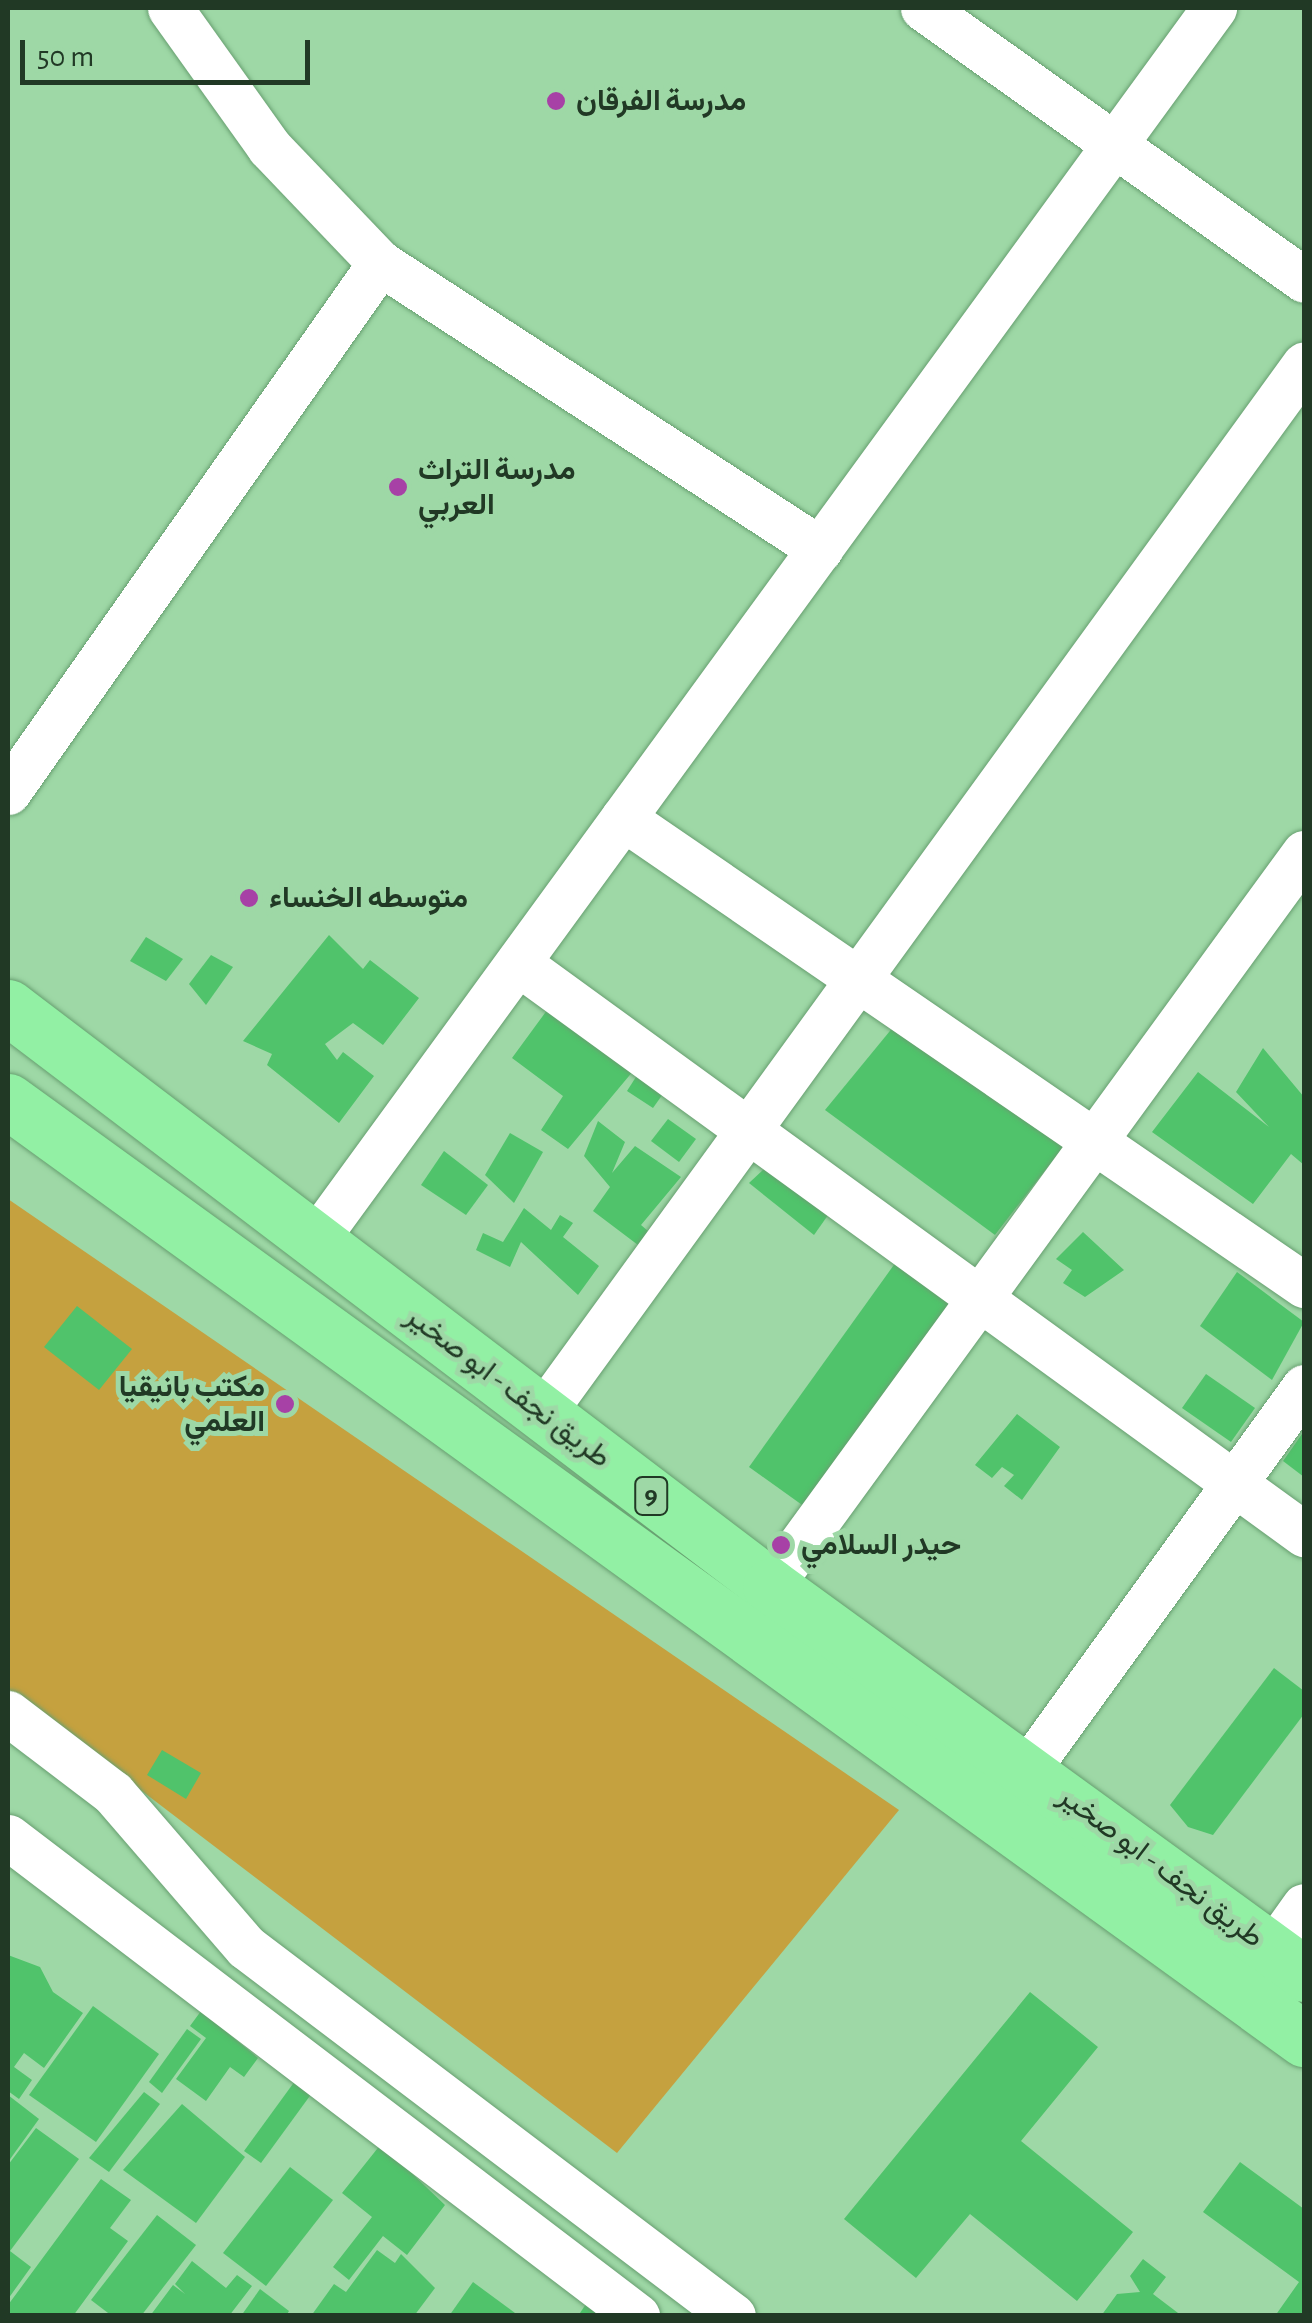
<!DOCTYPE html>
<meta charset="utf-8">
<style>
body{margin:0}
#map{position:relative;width:1312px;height:2323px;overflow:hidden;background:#9ed8a6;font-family:"Alegreya Sans",Vazirmatn,sans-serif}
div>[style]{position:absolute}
.green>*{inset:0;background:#c5a13f}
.building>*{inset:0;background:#50c36b}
.roads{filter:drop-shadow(0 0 2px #679f70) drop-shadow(0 0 2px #679f70)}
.minor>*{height:45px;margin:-22.5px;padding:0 22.5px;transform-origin:22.5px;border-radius:22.5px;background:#fff}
.trunk>*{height:55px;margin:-27.5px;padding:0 27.5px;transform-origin:27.5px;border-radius:27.5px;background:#92f0a4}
.dots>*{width:28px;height:28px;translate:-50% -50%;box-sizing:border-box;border:5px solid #9ed8a6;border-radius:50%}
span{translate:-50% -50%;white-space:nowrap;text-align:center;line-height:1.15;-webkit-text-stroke:10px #9ed8a6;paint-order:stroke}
.shield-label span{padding:2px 8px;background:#9ed8a6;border:2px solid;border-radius:8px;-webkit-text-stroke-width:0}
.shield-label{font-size:28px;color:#213925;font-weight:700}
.poi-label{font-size:30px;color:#213925;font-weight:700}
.left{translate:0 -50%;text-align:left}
.right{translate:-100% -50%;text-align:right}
.street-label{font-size:30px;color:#213925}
.frame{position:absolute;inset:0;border:10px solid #213925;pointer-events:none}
.scale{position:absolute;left:20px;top:40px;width:290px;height:45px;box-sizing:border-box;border:5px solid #213925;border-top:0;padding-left:12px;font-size:30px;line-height:35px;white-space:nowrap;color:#213925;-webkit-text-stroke:8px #9ed8a6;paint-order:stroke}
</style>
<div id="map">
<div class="green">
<i style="clip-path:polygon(8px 1199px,899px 1810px,617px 2153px,8px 1689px)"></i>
</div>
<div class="building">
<i style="clip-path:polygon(329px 935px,363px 969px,370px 960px,419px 998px,383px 1045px,353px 1023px,325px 1044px,337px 1060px,343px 1052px,374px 1076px,339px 1123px,267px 1065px,272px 1054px,243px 1041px)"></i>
<i style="clip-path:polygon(146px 937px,183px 959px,166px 981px,130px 961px)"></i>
<i style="clip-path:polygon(211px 955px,233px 967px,206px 1005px,189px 984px)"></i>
<i style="clip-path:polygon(553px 1002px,639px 1064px,568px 1149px,541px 1130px,563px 1096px,512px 1058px)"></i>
<i style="clip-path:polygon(894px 1026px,1064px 1146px,995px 1235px,825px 1110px)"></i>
<i style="clip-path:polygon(1263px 1048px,1304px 1097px,1304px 1165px,1291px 1154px,1253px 1204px,1152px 1132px,1198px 1072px,1269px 1127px,1236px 1092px)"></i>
<i style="clip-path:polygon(643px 1066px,670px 1084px,653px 1108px,627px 1091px)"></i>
<i style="clip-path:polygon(668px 1119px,696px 1139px,679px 1162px,651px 1141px)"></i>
<i style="clip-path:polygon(598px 1121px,625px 1142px,612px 1173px,635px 1146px,681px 1177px,641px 1225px,648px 1231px,638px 1245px,593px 1211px,610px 1187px,584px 1156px)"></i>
<i style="clip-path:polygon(510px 1133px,543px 1152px,514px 1203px,485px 1175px)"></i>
<i style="clip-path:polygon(444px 1151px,488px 1185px,466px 1215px,421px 1185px)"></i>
<i style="clip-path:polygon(777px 1157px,838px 1201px,814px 1235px,749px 1183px)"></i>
<i style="clip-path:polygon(524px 1208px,551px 1230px,560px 1215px,573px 1223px,563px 1237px,599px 1266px,578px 1295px,521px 1242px,510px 1267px,476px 1250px,483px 1233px,503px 1242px)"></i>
<i style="clip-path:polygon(1083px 1232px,1124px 1270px,1085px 1297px,1063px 1283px,1072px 1270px,1056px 1259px)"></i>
<i style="clip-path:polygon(901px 1255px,957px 1295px,805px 1507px,749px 1467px)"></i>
<i style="clip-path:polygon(1237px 1272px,1304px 1322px,1272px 1380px,1200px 1326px)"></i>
<i style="clip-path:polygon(77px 1306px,132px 1349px,99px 1390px,44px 1347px)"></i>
<i style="clip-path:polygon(1206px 1374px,1255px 1408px,1231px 1442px,1182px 1408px)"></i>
<i style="clip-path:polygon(1017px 1414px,1060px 1447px,1022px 1500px,1004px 1486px,1014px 1475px,1002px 1467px,992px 1478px,975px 1465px)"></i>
<i style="clip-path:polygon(1304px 1431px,1304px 1477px,1283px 1461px)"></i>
<i style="clip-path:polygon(1274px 1668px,1304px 1691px,1304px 1714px,1213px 1835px,1188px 1827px,1170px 1805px)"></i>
<i style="clip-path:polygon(162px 1750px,201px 1773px,186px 1799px,147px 1775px)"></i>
<i style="clip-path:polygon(8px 1955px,40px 1967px,53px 1992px,83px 2013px,44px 2068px,24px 2053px,14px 2067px,32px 2080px,19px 2099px,8px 2091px)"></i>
<i style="clip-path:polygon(1030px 1992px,1098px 2047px,1021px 2141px,1133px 2232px,1077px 2301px,970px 2214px,916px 2278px,844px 2219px)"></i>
<i style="clip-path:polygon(93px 2006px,159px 2054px,96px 2142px,29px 2095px)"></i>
<i style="clip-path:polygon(201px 2011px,258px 2058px,244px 2077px,230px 2067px,206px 2101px,176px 2079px,206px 2038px,190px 2026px)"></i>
<i style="clip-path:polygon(187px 2029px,201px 2039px,162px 2093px,149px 2082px)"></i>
<i style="clip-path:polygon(295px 2081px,312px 2093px,261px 2163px,244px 2151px)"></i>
<i style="clip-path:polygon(144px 2092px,160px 2104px,109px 2172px,89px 2158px)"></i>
<i style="clip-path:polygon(8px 2095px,39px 2119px,8px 2162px)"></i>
<i style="clip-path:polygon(182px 2104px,245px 2157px,196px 2223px,123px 2170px)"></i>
<i style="clip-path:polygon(36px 2128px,79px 2159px,10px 2251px,31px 2267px,8px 2299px,8px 2165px)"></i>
<i style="clip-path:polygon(381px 2144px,445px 2205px,407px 2255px,383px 2236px,349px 2280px,333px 2267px,372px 2217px,342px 2193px)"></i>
<i style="clip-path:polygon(1240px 2162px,1304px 2209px,1304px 2316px,1275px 2316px,1299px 2282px,1203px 2212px)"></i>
<i style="clip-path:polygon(290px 2167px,333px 2200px,266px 2286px,223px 2253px)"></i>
<i style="clip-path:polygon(101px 2179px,131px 2200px,110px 2228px,128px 2241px,73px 2316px,11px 2316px,8px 2305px)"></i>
<i style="clip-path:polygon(157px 2215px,196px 2245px,141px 2316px,112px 2316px,91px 2300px)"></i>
<i style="clip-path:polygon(377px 2250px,395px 2263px,401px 2254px,435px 2288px,414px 2316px,311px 2316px,334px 2284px,346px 2292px)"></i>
<i style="clip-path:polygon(1143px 2259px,1166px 2277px,1153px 2294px,1182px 2316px,1101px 2316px,1117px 2294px,1140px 2292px,1130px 2276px)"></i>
<i style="clip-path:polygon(192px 2261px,226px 2288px,237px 2275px,252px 2286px,229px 2316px,150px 2316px,173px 2285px,185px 2294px,175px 2284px)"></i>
<i style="clip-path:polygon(473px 2282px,519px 2316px,449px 2316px)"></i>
<i style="clip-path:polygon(260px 2289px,289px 2311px,286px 2316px,241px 2316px)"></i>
<i style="clip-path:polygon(586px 2304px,602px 2316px,578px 2316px)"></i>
</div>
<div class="roads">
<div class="minor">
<i style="left:170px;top:8px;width:171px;rotate:54.5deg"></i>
<i style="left:269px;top:147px;width:161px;rotate:46.3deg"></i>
<i style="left:380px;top:263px;width:525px;rotate:33.02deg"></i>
<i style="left:923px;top:8px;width:468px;rotate:35.5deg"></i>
<i style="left:8px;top:792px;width:647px;rotate:-54.88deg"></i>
<i style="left:623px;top:818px;width:826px;rotate:34.44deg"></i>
<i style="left:518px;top:963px;width:972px;rotate:36deg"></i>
<i style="left:316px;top:1239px;width:1524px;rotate:-53.89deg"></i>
<i style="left:542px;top:1414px;width:1297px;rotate:-54.01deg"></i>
<i style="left:770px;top:1586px;width:907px;rotate:-53.93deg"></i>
<i style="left:8px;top:1713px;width:132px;rotate:37.3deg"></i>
<i style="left:113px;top:1793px;width:203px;rotate:49.2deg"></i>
<i style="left:246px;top:1947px;width:611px;rotate:37.15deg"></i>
<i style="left:1029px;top:1767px;width:469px;rotate:-54.1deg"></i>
<i style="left:8px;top:1837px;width:791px;rotate:37.29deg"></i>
<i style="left:1272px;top:1951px;width:55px;rotate:-54.6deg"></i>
</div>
<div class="trunk">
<i style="left:8px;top:1007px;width:957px;rotate:37.23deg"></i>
<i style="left:770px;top:1586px;width:660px;rotate:36deg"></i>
<i style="left:8px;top:1101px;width:1600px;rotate:35.9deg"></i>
</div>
</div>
<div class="dots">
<i style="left:556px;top:101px;background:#a741a6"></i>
<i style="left:398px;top:487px;background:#a741a6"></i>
<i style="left:249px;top:898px;background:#a741a6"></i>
<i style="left:285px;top:1404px;background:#a741a6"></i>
<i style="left:781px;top:1545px;background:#a741a6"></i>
</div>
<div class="shield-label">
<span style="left:651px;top:1496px">9</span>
</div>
<div class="poi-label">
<span class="left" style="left:576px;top:101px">مدرسة الفرقان</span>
<span class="left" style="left:418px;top:487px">مدرسة التراث<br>العربي</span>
<span class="left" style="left:269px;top:898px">متوسطه الخنساء</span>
<span class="right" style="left:265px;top:1404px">مكتب بانيقيا<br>العلمي</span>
<span class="left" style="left:801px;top:1545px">حيدر السلامي</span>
</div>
<div class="street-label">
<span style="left:508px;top:1387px;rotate:37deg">طريق نجف - ابو صخير</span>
<span style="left:1161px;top:1867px;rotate:37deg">طريق نجف - ابو صخير</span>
</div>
<div class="frame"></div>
<div class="scale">50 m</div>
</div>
